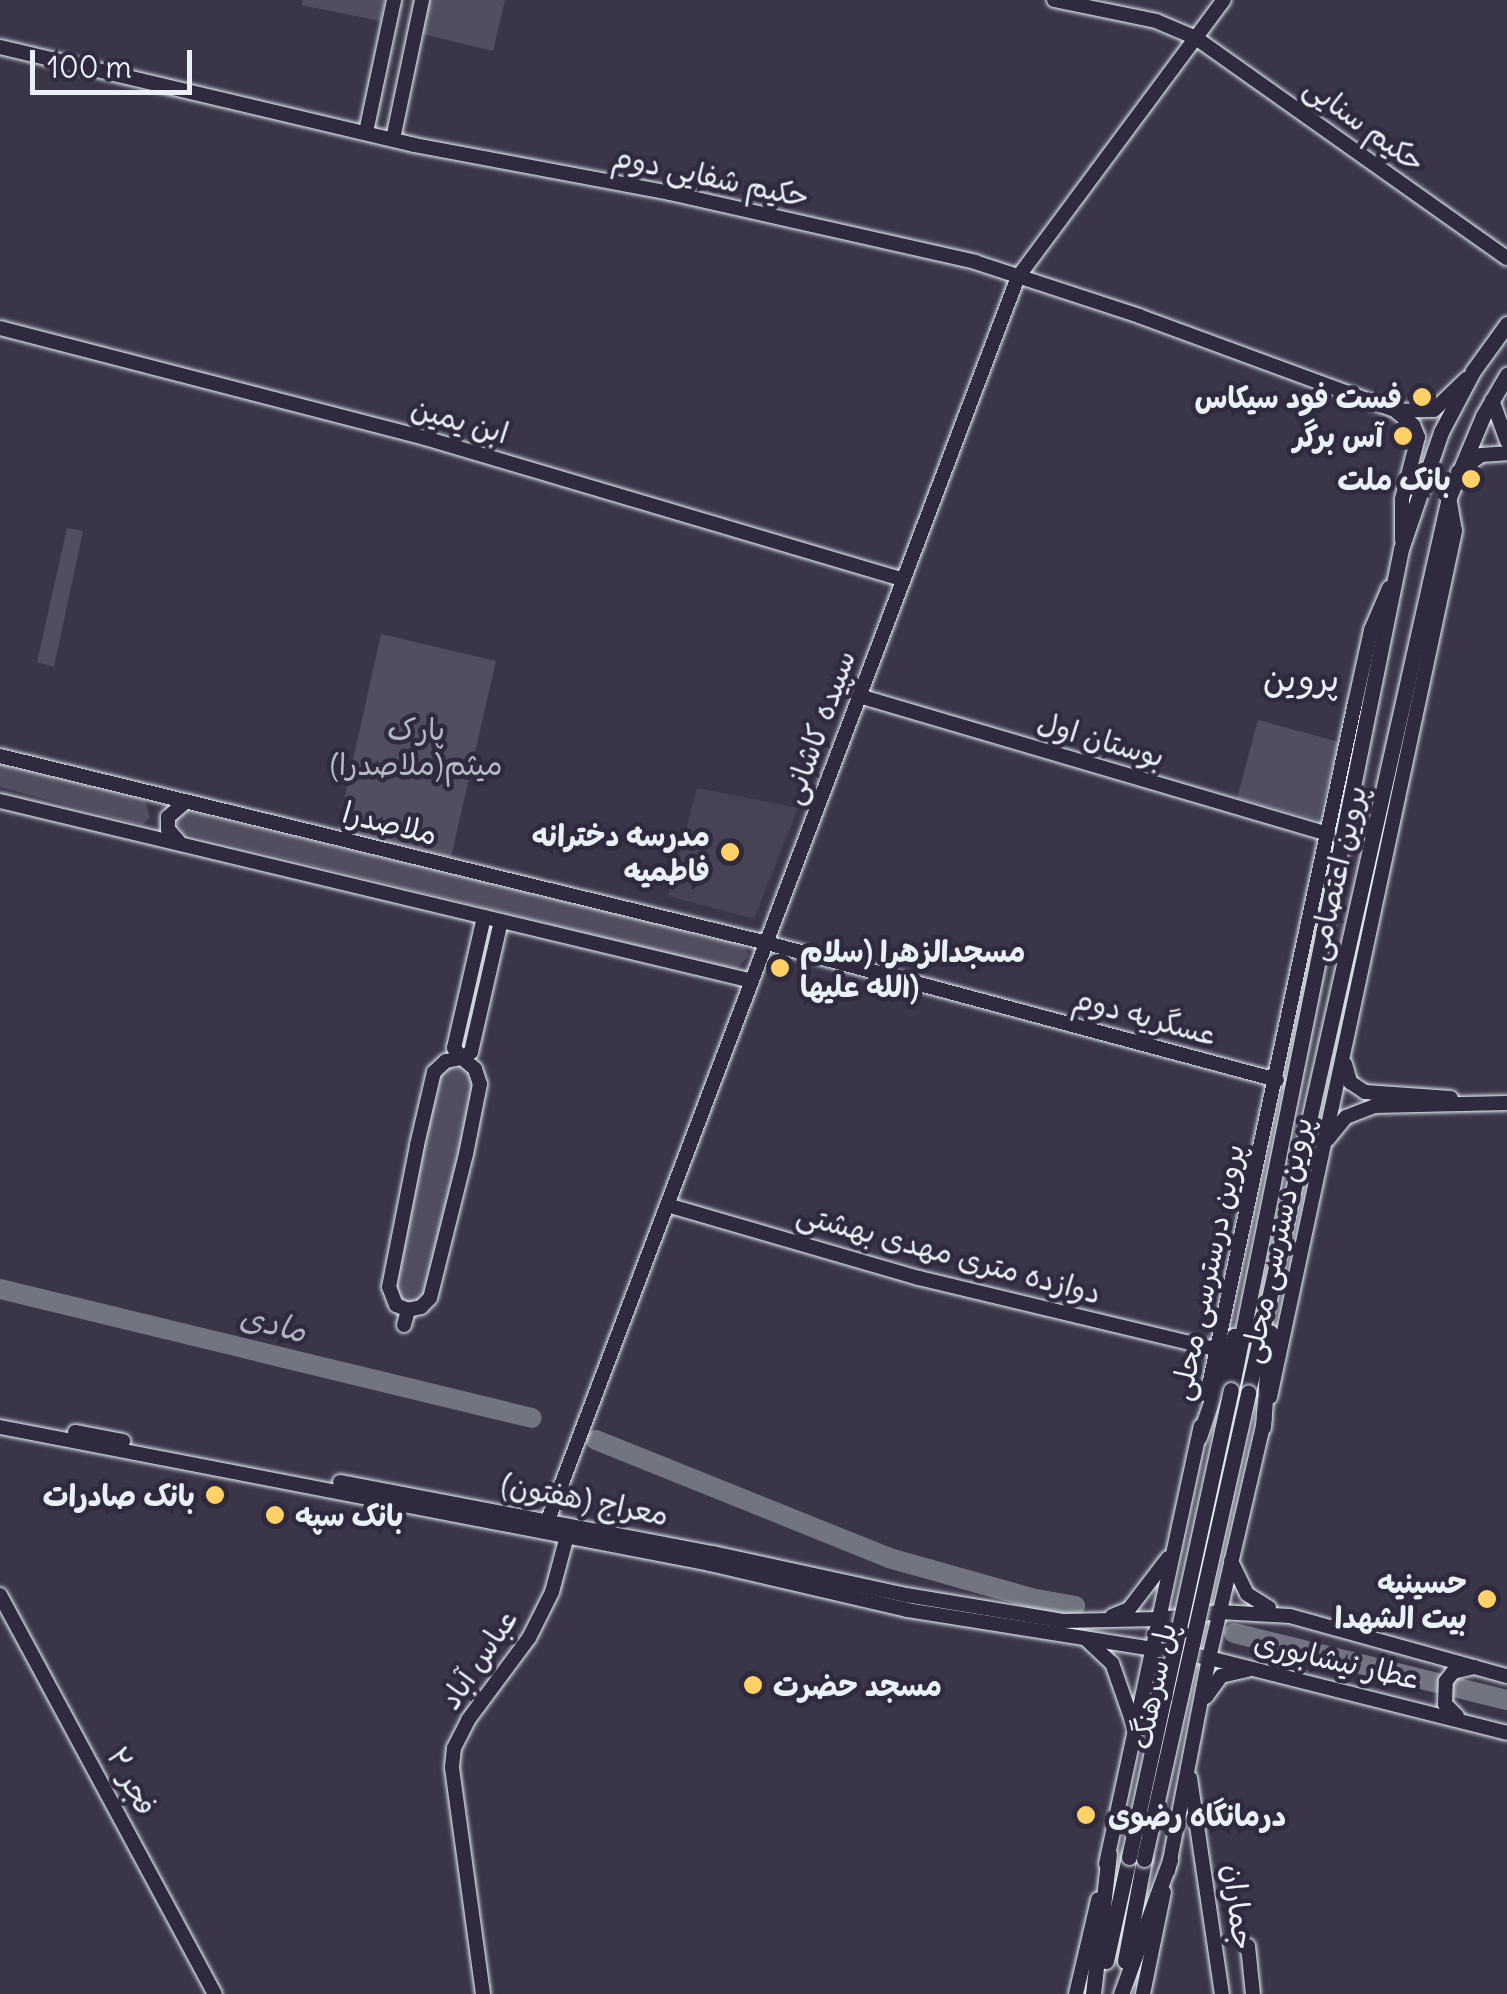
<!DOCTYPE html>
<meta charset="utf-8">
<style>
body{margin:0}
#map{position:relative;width:1507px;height:1994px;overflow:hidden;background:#3a3648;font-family:Delius,"Playpen Sans Arabic",sans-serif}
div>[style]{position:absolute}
.built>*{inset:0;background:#464354}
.green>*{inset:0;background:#504e5f}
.river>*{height:20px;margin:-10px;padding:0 10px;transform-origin:10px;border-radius:10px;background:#737482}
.roads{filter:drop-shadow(0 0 2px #e8f1f8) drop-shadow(0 0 2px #e8f1f8)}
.secondary>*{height:14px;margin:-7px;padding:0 7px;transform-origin:7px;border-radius:7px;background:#2f2a3d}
.primary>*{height:15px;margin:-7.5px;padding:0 7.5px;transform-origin:7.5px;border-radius:7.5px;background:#2f2a3d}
.bridges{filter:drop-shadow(0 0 2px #e8f1f8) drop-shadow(0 0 2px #e8f1f8)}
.primary-bridge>*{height:15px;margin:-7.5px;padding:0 7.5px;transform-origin:7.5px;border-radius:7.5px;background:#2f2a3d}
.dots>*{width:28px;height:28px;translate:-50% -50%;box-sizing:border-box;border:5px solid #2f2a3d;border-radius:50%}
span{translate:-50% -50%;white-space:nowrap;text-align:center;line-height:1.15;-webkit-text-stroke:9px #2f2a3d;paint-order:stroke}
.street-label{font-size:30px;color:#e8f1f8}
.poi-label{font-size:30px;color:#e8f1f8;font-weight:700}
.right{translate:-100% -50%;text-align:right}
.left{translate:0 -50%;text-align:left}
.park-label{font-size:30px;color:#b3b8c2}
.water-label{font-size:32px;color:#aeb2bd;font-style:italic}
.quarter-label{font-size:35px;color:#e8f1f8}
.scale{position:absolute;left:30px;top:50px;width:162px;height:45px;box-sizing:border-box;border:5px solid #e8f1f8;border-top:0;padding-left:12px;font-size:30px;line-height:35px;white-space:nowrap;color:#e8f1f8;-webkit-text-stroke:8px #2f2a3d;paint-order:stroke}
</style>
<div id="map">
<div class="built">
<i style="clip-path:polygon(697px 788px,798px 808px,754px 919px,668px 896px)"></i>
</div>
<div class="green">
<i style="clip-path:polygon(303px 0,385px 0,381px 21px,301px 5px)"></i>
<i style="clip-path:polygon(429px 0,505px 0,493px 51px,422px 34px)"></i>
<i style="clip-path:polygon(67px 528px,83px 531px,54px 667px,37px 662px)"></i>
<i style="clip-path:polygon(381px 634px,496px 661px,451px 857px,337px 832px)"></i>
<i style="clip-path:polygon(1258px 720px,1339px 742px,1318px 820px,1237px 798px)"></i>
<i style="clip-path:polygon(0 764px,145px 800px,150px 818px,142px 825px,0 787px)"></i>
<i style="clip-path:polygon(188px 811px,743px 945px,749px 955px,736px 970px,183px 833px,175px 818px)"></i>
<i style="clip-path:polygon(446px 1068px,464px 1069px,474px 1078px,476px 1088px,425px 1290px,415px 1302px,407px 1302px,392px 1291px,437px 1081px)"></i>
</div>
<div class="river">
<i style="left:0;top:1289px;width:547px;rotate:13.63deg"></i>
<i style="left:596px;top:1440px;width:316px;rotate:21.9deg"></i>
<i style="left:889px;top:1558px;width:148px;rotate:15.7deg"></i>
<i style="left:1031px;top:1598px;width:45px;rotate:10.3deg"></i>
<i style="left:1234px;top:1633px;width:281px;rotate:13.8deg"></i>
</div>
<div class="roads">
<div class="secondary">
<i style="left:1054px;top:0;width:104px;rotate:11.6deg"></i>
<i style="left:1156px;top:21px;width:43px;rotate:23deg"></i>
<i style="left:1196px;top:38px;width:381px;rotate:35.3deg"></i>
<i style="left:0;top:47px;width:425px;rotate:13.3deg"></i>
<i style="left:414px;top:145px;width:260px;rotate:10.6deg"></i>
<i style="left:670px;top:193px;width:313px;rotate:12.7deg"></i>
<i style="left:975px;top:262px;width:173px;rotate:18.2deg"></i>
<i style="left:1139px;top:316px;width:275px;rotate:20.2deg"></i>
<i style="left:1397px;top:411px;width:37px;rotate:-2deg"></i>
<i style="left:1434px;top:410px;width:45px;rotate:-44.1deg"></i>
<i style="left:366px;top:132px;width:135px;rotate:-78deg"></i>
<i style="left:393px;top:139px;width:142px;rotate:-78.2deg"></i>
<i style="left:0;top:328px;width:439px;rotate:14.5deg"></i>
<i style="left:425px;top:438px;width:497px;rotate:16.5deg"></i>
<i style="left:1492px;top:400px;width:44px;rotate:69.9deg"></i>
<i style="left:1397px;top:412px;width:21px;rotate:39deg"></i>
<i style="left:1413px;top:425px;width:13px;rotate:67deg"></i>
<i style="left:1418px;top:437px;width:64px;rotate:104.5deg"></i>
<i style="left:1402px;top:499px;width:41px;rotate:90deg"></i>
<i style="left:1458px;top:472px;width:29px;rotate:-36deg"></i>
<i style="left:1481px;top:455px;width:26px;rotate:-4deg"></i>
<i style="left:859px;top:696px;width:489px;rotate:16.4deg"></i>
<i style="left:0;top:756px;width:789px;rotate:13.7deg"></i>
<i style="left:767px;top:943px;width:528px;rotate:15.04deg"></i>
<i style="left:0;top:801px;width:773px;rotate:13.46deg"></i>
<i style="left:180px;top:843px;width:18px;rotate:-131deg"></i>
<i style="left:168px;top:829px;width:12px;rotate:-90deg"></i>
<i style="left:168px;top:817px;width:23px;rotate:-41deg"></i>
<i style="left:484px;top:917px;width:134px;rotate:102.9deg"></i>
<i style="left:454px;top:1048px;width:13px;rotate:51deg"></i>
<i style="left:462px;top:1058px;width:11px;rotate:-34deg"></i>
<i style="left:471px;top:1052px;width:134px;rotate:-77.1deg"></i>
<i style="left:462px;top:1058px;width:17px;rotate:40deg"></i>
<i style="left:475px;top:1069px;width:16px;rotate:72deg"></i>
<i style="left:480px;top:1084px;width:71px;rotate:101.3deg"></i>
<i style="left:466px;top:1154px;width:148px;rotate:104deg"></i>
<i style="left:430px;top:1298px;width:13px;rotate:135deg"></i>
<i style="left:421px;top:1307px;width:13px;rotate:167deg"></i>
<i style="left:408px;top:1310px;width:13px;rotate:-157deg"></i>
<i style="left:396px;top:1305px;width:19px;rotate:-111deg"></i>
<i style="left:389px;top:1287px;width:145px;rotate:-78.8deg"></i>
<i style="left:417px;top:1145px;width:75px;rotate:-76.9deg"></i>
<i style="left:434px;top:1072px;width:16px;rotate:-43deg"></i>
<i style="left:446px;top:1061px;width:16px;rotate:-11deg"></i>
<i style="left:1345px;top:1064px;width:19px;rotate:74deg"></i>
<i style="left:1350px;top:1082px;width:18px;rotate:34deg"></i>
<i style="left:1365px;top:1092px;width:86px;rotate:4deg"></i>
<i style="left:1328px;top:1139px;width:28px;rotate:-51deg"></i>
<i style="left:1346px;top:1117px;width:30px;rotate:-21deg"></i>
<i style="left:1374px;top:1106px;width:133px;rotate:-1.3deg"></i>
<i style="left:667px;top:1205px;width:262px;rotate:16.2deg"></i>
<i style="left:919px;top:1278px;width:308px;rotate:13.5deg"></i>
<i style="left:404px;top:1325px;width:16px;rotate:-75deg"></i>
<i style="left:1207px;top:1395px;width:708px;rotate:-77.93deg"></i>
<i style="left:1355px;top:703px;width:75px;rotate:-77.6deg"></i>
<i style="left:1371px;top:630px;width:46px;rotate:-66.8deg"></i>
<i style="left:1270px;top:1397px;width:886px;rotate:-77.94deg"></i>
<i style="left:1455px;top:531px;width:34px;rotate:-100deg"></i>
<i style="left:0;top:1427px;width:723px;rotate:10.92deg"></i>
<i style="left:710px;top:1564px;width:202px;rotate:13.1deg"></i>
<i style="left:907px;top:1610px;width:306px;rotate:9deg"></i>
<i style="left:1209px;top:1658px;width:307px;rotate:14.1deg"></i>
<i style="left:75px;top:1432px;width:49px;rotate:10.6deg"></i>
<i style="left:340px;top:1482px;width:380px;rotate:10.8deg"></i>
<i style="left:713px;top:1553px;width:198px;rotate:12.3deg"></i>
<i style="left:906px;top:1595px;width:159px;rotate:9.4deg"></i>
<i style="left:1063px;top:1621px;width:97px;rotate:-1.2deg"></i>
<i style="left:1160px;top:1619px;width:60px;rotate:-6.7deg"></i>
<i style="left:1220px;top:1612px;width:70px;rotate:3.3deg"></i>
<i style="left:1290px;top:1616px;width:225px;rotate:15.5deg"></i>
<i style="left:548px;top:1520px;width:1329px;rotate:-69.29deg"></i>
<i style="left:1018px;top:277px;width:345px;rotate:-53.4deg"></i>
<i style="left:1231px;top:1561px;width:37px;rotate:64deg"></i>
<i style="left:1247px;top:1594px;width:26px;rotate:32deg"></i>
<i style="left:0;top:1595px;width:453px;rotate:61.7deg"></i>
<i style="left:1112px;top:1616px;width:18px;rotate:-22deg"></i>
<i style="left:1129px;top:1609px;width:64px;rotate:-52.6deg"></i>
<i style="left:1088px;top:1641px;width:33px;rotate:43deg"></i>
<i style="left:1112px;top:1663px;width:70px;rotate:70.8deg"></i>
<i style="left:1206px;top:1697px;width:26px;rotate:-54deg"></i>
<i style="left:1221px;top:1676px;width:27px;rotate:-13deg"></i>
<i style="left:1457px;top:1716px;width:17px;rotate:-135deg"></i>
<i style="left:1445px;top:1704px;width:23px;rotate:-88deg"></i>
<i style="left:1446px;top:1681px;width:11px;rotate:-52deg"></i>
<i style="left:1453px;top:1672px;width:22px;rotate:-13deg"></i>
<i style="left:1190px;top:1778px;width:218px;rotate:81.6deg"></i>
<i style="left:1106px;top:1864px;width:448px;rotate:-77.8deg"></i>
<i style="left:1168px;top:1871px;width:217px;rotate:-79.1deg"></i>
<i style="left:1209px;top:1658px;width:246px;rotate:-76.9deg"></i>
<i style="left:1248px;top:1946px;width:48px;rotate:84.1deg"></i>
<i style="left:483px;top:1994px;width:229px;rotate:-97.8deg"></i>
<i style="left:452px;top:1767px;width:19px;rotate:-84deg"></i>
<i style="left:454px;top:1748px;width:31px;rotate:-63deg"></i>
<i style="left:468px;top:1720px;width:102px;rotate:-53.4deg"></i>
<i style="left:529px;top:1638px;width:51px;rotate:-63.4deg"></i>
<i style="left:552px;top:1592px;width:58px;rotate:-75deg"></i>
<i style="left:1076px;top:1994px;width:97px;rotate:-76.8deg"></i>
<i style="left:1143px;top:1994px;width:104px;rotate:-78.4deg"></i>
</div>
<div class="primary">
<i style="left:1231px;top:1390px;width:858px;rotate:-78.57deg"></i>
<i style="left:1401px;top:549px;width:124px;rotate:-71.1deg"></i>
<i style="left:1441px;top:432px;width:69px;rotate:-62.3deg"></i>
<i style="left:1473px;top:371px;width:58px;rotate:-54.1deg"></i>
<i style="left:1248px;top:1392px;width:917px;rotate:-77.34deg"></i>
<i style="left:1449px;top:497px;width:88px;rotate:-67.2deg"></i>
<i style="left:1483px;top:416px;width:48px;rotate:-59.7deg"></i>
<i style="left:1263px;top:1427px;width:95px;rotate:-85.8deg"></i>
<i style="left:1199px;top:1437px;width:107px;rotate:-70.9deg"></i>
<i style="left:1106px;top:1961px;width:107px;rotate:-77.5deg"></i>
<i style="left:1125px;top:1961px;width:104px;rotate:-79.4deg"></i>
<i style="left:1093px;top:1994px;width:141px;rotate:-83.5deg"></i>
<i style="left:1121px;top:1994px;width:143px;rotate:-69.9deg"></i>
</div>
</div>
<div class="bridges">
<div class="primary-bridge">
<i style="left:1129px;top:1857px;width:478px;rotate:-77.7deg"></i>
<i style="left:1144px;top:1859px;width:478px;rotate:-77.4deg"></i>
</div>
</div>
<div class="dots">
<i style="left:1422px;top:397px;background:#ffd166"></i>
<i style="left:1403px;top:436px;background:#ffd166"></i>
<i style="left:1471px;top:479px;background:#ffd166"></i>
<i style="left:730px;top:852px;background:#ffd166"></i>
<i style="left:780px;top:968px;background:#ffd166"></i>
<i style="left:215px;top:1495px;background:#ffd166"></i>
<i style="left:275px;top:1515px;background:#ffd166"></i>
<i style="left:1487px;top:1599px;background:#ffd166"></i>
<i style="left:753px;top:1685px;background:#ffd166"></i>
<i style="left:1086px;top:1815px;background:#ffd166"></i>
</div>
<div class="street-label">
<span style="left:1365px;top:124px;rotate:36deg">حکیم سنایی</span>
<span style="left:711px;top:176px;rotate:12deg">حکیم شفایی دوم</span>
<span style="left:460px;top:420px;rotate:16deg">ابن یمین</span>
<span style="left:818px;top:727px;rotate:-70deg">سپیده کاشانی</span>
<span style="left:1101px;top:739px;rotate:16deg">بوستان اول</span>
<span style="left:390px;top:823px;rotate:14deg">ملاصدرا</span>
<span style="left:1336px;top:873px;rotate:-77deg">پروین اعتصامی</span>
<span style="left:1145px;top:1016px;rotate:15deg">عسگریه دوم</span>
<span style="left:1276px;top:1240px;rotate:-78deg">پروین دسترسی محلی</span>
<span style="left:949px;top:1253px;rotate:15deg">دوازده متری مهدی بهشتی</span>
<span style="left:1207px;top:1272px;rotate:-78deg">پروین درسترسی محلی</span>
<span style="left:585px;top:1499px;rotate:11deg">معراج (هفتون)</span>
<span style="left:478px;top:1659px;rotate:-56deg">عباس آباد</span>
<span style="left:1337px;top:1660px;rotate:13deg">عطار نیشابوری</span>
<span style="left:1153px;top:1686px;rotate:-78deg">پل سرهنگ</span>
<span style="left:132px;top:1781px;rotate:62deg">فجر ۲</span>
<span style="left:1239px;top:1907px;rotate:83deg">جماران</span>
</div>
<div class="poi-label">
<span class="right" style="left:1402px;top:397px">فست فود سیکاس</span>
<span class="right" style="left:1383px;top:436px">آس برگر</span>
<span class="right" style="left:1451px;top:479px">بانک ملت</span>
<span class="right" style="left:710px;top:852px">مدرسه دخترانه<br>فاطمیه</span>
<span class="left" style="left:800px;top:968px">مسجدالزهرا (سلام<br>الله علیها)</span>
<span class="right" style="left:195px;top:1495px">بانک صادرات</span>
<span class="left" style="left:295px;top:1515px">بانک سپه</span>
<span class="right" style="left:1467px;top:1599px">حسینیه<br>بیت الشهدا</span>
<span class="left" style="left:773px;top:1685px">مسجد حضرت</span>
<span class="left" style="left:1108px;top:1815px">درمانگاه رضوی</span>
</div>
<div class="park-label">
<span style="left:416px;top:746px">پارک<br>میثم(ملاصدرا)</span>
</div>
<div class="water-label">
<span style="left:273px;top:1324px;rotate:14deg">مادی</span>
</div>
<div class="quarter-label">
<span style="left:1301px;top:678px">پروین</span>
</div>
<div class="scale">100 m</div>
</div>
